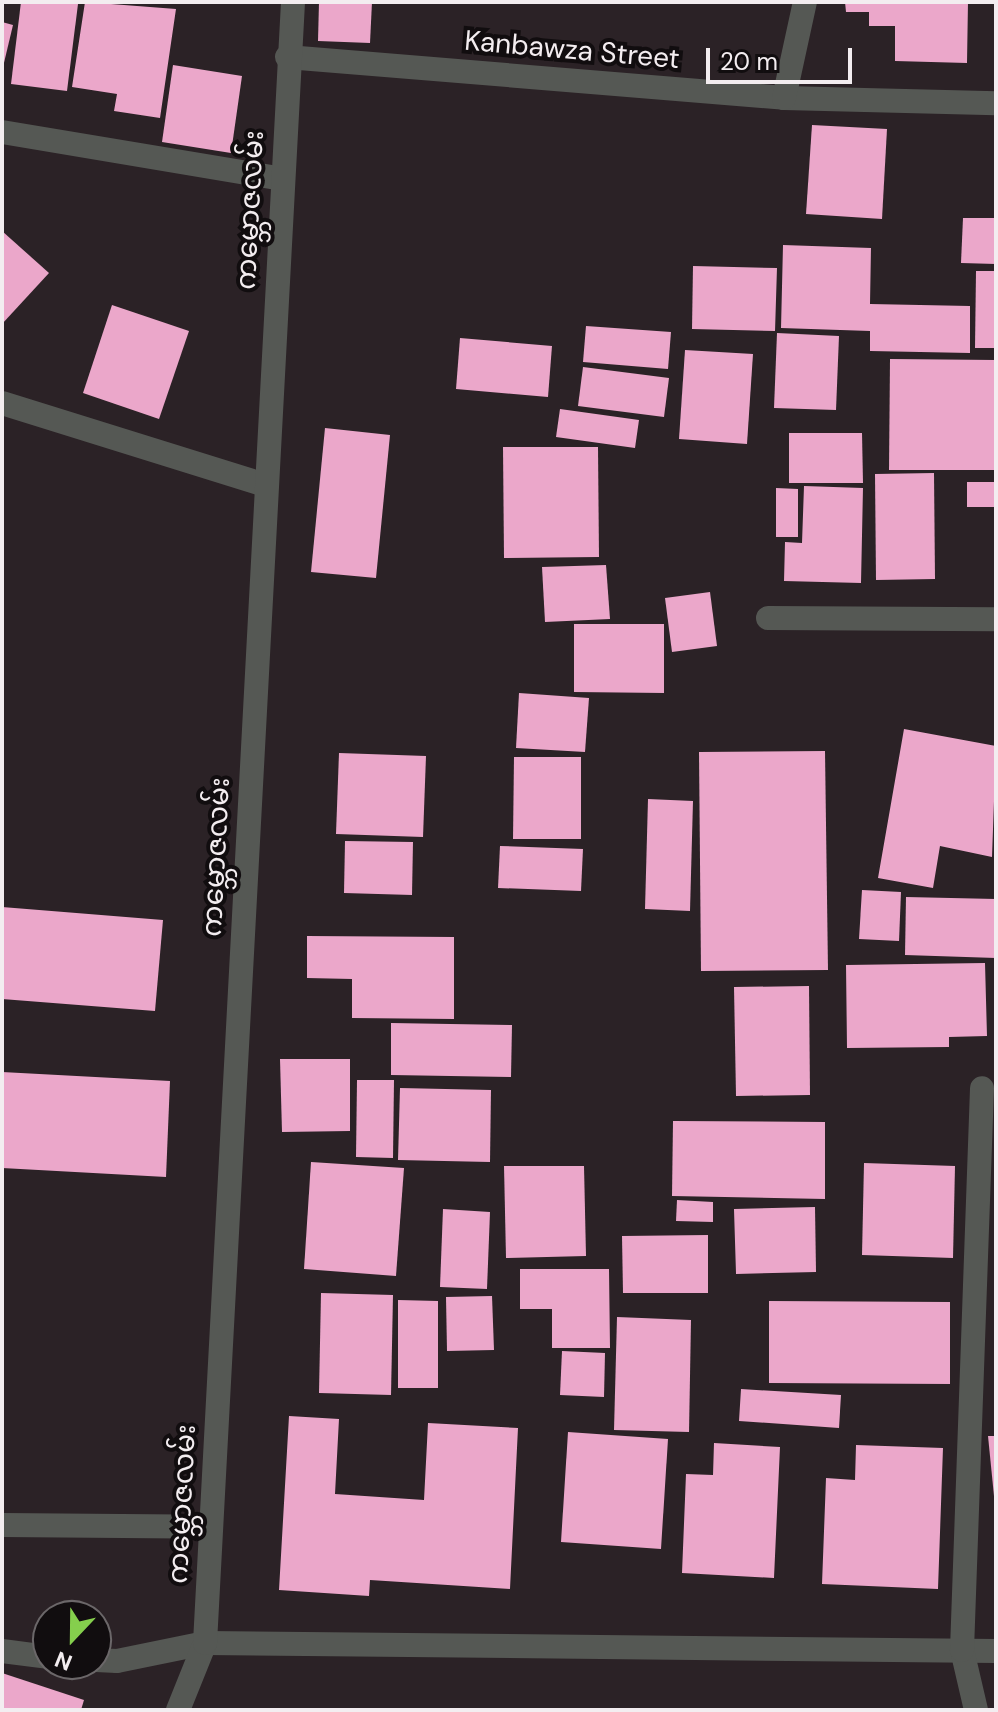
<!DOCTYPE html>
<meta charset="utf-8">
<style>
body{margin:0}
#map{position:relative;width:998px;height:1712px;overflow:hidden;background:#2b2226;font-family:"DM Sans","Noto Sans Myanmar",sans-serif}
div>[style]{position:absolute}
.building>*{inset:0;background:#eba7ca}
.minor>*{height:24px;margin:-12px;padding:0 12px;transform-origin:12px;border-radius:12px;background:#555854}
span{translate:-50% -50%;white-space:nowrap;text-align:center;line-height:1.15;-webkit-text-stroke:8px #110d0f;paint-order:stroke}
.street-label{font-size:28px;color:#f3edf0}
.frame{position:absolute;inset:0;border:4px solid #f3edf0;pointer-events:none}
.north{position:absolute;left:32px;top:1600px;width:80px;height:80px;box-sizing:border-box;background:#110d0f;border:2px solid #6b6769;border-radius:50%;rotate:202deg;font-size:22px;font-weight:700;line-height:32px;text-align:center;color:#f3edf0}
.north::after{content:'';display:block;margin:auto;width:28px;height:36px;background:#85cf4d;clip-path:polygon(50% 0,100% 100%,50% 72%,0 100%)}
.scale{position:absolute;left:706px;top:48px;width:146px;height:36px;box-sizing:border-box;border:4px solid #f3edf0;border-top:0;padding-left:10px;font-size:24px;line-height:28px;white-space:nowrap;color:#f3edf0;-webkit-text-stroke:6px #110d0f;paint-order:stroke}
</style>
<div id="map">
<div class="building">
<i style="clip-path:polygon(21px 2px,78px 4px,67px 91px,11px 84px)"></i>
<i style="clip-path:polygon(85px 2px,176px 9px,160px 118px,114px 111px,117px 94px,72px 87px)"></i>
<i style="clip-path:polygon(319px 2px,372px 2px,370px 43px,318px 41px)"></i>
<i style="clip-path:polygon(845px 2px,968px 2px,967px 63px,895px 61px,895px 26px,869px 26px,869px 12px,846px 12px)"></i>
<i style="clip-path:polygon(2px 22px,13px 25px,3px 67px,2px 66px)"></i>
<i style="clip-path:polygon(173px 65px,242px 76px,231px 153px,162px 142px)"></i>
<i style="clip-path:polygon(812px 125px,887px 129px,882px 219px,806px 214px)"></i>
<i style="clip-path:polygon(963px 218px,996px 218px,996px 264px,961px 263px)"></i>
<i style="clip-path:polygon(2px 231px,49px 273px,2px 324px)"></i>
<i style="clip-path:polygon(783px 245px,871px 248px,870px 304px,970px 306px,970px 353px,870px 351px,870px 331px,781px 328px)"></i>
<i style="clip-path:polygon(693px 266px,777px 268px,775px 331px,692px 329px)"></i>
<i style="clip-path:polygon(976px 271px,996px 271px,996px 348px,975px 348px)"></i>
<i style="clip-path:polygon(112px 305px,189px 331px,159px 419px,83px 393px)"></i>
<i style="clip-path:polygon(586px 326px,671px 332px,668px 369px,583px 362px)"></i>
<i style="clip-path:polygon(777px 333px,839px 336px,836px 410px,774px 408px)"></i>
<i style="clip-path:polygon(460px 338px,552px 346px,548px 397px,456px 389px)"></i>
<i style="clip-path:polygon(685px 350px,753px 354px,747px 444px,679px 439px)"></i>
<i style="clip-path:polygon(890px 359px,996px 360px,996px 470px,889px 470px)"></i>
<i style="clip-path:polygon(583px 367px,669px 378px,664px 417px,578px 406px)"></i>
<i style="clip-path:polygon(560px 409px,639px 420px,635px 448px,556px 437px)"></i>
<i style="clip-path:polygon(325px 428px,390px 435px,376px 578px,311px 572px)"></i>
<i style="clip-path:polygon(789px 433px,862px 433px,863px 483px,789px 483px)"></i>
<i style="clip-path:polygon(503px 447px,598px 447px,599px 557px,504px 558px)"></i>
<i style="clip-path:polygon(934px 473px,935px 579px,876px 580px,875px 474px)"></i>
<i style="clip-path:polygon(967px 482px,996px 482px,996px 507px,967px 507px)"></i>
<i style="clip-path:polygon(804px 486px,863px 488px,861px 583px,784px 581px,785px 542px,802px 543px)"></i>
<i style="clip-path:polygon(776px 488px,798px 489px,798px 537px,776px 537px)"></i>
<i style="clip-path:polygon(606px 565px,610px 619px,545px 622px,542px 567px)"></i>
<i style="clip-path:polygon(710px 592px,717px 646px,672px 652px,665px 598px)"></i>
<i style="clip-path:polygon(574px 624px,664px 624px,664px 693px,574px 692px)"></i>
<i style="clip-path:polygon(519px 693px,589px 698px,585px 752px,516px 748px)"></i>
<i style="clip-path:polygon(904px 729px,996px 746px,992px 857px,940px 846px,933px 888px,878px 878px)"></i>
<i style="clip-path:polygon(825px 751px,828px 970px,701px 971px,699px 752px)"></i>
<i style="clip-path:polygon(339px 753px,426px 756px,423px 837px,336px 834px)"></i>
<i style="clip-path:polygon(514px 757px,581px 757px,581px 839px,513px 839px)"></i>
<i style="clip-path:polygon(648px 799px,693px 801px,690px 911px,645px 909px)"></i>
<i style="clip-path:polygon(345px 841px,413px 842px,412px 895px,344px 893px)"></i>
<i style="clip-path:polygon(500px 846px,583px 849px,581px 891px,498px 888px)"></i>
<i style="clip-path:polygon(862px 890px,901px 892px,899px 941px,859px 939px)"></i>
<i style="clip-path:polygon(906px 897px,996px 899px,996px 958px,905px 955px)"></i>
<i style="clip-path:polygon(2px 907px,163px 920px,155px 1011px,2px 999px)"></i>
<i style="clip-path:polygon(307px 936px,454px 937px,454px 1019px,352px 1018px,352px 979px,307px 978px)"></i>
<i style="clip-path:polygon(985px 963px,987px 1036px,949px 1037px,949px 1047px,847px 1048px,846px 965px)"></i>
<i style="clip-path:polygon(809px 986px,810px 1095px,736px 1096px,734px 987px)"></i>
<i style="clip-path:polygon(391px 1023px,512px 1025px,511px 1077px,391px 1075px)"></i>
<i style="clip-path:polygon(280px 1059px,350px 1059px,350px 1131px,282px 1132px)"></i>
<i style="clip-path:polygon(2px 1072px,170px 1081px,166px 1177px,2px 1168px)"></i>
<i style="clip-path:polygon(357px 1080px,394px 1080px,393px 1158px,356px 1157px)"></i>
<i style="clip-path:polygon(400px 1088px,491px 1090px,490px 1162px,398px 1160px)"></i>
<i style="clip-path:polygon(673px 1121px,825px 1122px,825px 1199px,672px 1196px)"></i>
<i style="clip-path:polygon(311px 1162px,404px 1168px,396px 1276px,304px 1269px)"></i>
<i style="clip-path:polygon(864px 1163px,955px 1166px,953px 1258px,862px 1255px)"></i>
<i style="clip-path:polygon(504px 1166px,584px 1166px,586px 1256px,506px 1258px)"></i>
<i style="clip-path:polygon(677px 1200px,713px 1202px,713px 1222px,676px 1221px)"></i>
<i style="clip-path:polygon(815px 1207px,816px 1272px,736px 1274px,734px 1209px)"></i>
<i style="clip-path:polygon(443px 1209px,490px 1212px,487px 1289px,440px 1287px)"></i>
<i style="clip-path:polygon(708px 1235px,708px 1293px,623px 1293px,622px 1236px)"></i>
<i style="clip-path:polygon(520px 1269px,609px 1269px,610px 1348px,552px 1348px,552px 1309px,520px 1309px)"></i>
<i style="clip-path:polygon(321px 1293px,393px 1295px,391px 1395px,319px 1393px)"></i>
<i style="clip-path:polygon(492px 1296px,494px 1350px,447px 1351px,446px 1297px)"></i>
<i style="clip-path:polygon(398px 1300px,438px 1301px,438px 1388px,398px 1388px)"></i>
<i style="clip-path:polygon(769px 1301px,950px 1302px,950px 1384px,769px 1383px)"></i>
<i style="clip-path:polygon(617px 1317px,691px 1320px,689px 1432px,614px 1430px)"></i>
<i style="clip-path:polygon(562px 1351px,605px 1353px,604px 1397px,560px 1395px)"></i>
<i style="clip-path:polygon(741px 1389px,841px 1395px,839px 1428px,739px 1421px)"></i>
<i style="clip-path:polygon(289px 1416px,339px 1419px,335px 1494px,424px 1500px,428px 1423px,518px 1428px,510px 1589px,370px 1580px,369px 1596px,279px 1590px)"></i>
<i style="clip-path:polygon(568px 1432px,668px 1439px,661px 1549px,561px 1542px)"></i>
<i style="clip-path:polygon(988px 1436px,996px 1436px,996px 1496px,994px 1496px)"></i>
<i style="clip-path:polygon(714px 1443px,780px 1447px,774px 1578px,682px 1573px,686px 1474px,713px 1475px)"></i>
<i style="clip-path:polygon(856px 1445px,943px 1448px,938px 1589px,822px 1584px,826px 1478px,855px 1480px)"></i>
<i style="clip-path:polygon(2px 1673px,84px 1700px,81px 1710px,2px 1710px)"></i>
</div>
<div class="minor">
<i style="left:287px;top:57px;width:499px;rotate:4.7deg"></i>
<i style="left:784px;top:98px;width:212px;rotate:1.4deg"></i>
<i style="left:784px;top:98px;width:98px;rotate:-77.7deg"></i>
<i style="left:2px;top:132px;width:284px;rotate:9.5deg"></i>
<i style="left:2px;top:403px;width:276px;rotate:17.3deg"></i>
<i style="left:768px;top:618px;width:228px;rotate:0.3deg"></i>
<i style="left:2px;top:1525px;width:209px;rotate:0.5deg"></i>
<i style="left:2px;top:1651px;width:46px;rotate:7.4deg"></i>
<i style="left:96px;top:1660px;width:21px;rotate:3deg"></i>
<i style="left:117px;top:1661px;width:90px;rotate:-11.6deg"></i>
<i style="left:205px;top:1643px;width:791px;rotate:0.58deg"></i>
<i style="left:178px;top:1710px;width:72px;rotate:-68.1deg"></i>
<i style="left:205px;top:1643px;width:1643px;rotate:-86.93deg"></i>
<i style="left:976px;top:1710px;width:62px;rotate:-103.1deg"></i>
<i style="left:962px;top:1650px;width:562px;rotate:-87.96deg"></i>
</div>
<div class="street-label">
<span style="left:572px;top:50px;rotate:5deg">Kanbawza Street</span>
<span style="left:250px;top:210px;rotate:-87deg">ကမ္ဘောဇလမ်း</span>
<span style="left:216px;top:857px;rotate:-87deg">ကမ္ဘောဇလမ်း</span>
<span style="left:182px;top:1504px;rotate:-87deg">ကမ္ဘောဇလမ်း</span>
</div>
<div class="frame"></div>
<div class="north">N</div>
<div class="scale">20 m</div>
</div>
